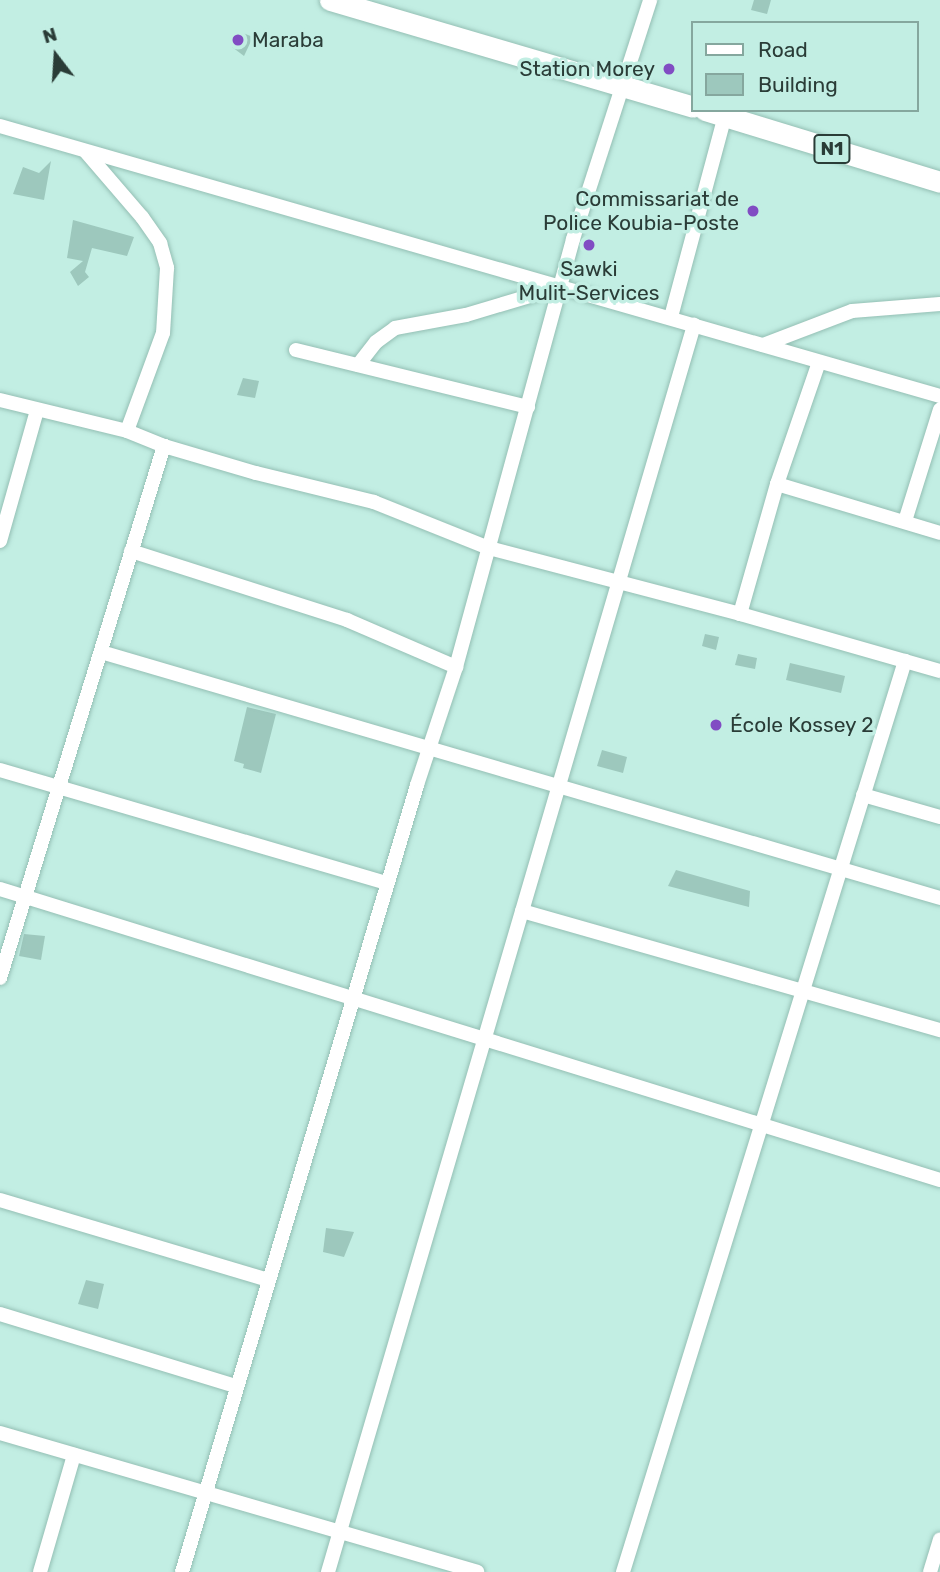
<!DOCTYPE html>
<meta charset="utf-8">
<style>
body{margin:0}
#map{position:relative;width:940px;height:1572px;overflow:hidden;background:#c2eee3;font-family:Rubik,sans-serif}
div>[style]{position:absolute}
.building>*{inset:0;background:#9dc8bd}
.roads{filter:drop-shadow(0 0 2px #94bfb4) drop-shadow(0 0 2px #94bfb4)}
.street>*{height:14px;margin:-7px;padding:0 7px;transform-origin:7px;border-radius:7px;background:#fff}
.primary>*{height:21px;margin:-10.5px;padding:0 10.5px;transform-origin:10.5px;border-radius:10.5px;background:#fff}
.dots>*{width:19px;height:19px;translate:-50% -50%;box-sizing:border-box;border:4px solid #c2eee3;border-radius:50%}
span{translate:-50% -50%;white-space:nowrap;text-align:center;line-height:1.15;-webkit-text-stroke:7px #c2eee3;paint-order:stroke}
.shield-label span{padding:2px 5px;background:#c2eee3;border:2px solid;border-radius:5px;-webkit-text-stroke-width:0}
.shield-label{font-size:19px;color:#2a3c37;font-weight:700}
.poi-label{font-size:21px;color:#2a3c37}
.left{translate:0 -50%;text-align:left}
.right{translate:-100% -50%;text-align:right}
.legend{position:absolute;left:691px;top:21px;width:228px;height:91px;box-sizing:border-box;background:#c2eee3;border:2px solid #85a79e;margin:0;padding:9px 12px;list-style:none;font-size:21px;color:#2a3c37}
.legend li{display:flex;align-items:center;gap:14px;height:35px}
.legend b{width:35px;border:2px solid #85a79e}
.north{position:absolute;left:21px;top:21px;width:70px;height:70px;-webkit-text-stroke:5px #c2eee3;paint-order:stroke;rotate:343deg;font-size:19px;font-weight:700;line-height:28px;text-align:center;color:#2a3c37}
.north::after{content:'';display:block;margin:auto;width:24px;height:32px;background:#2a3c37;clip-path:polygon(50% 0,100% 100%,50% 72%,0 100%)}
</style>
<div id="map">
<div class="building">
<i style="clip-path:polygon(754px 0,771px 0,767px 14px,751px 10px)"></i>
<i style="clip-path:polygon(238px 31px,253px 37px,244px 56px,232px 47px)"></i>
<i style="clip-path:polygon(51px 161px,44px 200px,13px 194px,23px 167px,39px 173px)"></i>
<i style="clip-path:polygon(73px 220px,134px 237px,127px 256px,92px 248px,85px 272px,89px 277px,78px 286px,70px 272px,83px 261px,67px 258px)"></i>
<i style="clip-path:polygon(243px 378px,259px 381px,255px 398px,237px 395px)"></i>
<i style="clip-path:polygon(705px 634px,719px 637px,716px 650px,702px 646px)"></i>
<i style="clip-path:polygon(738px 654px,757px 658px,755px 669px,735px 665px)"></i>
<i style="clip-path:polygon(790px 663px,845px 676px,841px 693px,786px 680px)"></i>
<i style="clip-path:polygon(247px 707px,276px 714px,261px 773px,243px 768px,244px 764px,234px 761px)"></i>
<i style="clip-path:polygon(602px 750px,627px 757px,623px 773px,597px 766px)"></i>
<i style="clip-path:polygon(676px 870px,750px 891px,749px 907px,668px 886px)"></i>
<i style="clip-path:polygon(24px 934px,45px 936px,41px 960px,19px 956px)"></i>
<i style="clip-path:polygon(326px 1228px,354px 1232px,344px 1257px,323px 1252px)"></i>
<i style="clip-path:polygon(86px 1280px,104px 1284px,98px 1309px,78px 1304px)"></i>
</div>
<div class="roads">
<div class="street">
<i style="left:0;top:126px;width:978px;rotate:16.03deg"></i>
<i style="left:86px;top:152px;width:86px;rotate:49.3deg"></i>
<i style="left:142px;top:217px;width:32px;rotate:55deg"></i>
<i style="left:160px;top:243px;width:26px;rotate:74deg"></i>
<i style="left:167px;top:268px;width:65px;rotate:93.5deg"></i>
<i style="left:163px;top:333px;width:104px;rotate:110.2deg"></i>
<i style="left:671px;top:317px;width:208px;rotate:-75deg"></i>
<i style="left:763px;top:345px;width:95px;rotate:-20.9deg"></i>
<i style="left:852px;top:311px;width:88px;rotate:-4.5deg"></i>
<i style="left:296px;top:350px;width:239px;rotate:13.8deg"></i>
<i style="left:358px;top:365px;width:29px;rotate:-52deg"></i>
<i style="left:376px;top:342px;width:24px;rotate:-36deg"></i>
<i style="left:395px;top:328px;width:72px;rotate:-10.4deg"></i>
<i style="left:466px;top:315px;width:98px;rotate:-16.6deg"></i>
<i style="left:0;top:400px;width:131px;rotate:13.7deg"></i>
<i style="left:127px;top:431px;width:40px;rotate:22deg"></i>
<i style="left:164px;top:446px;width:96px;rotate:16.4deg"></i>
<i style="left:256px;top:473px;width:122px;rotate:13.8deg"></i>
<i style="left:374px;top:502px;width:124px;rotate:21.8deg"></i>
<i style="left:489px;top:548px;width:260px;rotate:14.7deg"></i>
<i style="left:740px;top:614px;width:208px;rotate:15.9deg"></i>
<i style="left:777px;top:484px;width:170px;rotate:16.7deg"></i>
<i style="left:905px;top:521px;width:117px;rotate:-72.6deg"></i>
<i style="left:0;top:541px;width:136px;rotate:-74.2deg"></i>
<i style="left:131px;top:551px;width:227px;rotate:17.7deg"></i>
<i style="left:347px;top:620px;width:119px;rotate:23.3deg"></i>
<i style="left:740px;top:614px;width:135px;rotate:-74.1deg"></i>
<i style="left:777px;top:484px;width:129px;rotate:-71deg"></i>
<i style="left:101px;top:652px;width:874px;rotate:16.34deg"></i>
<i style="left:0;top:770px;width:403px;rotate:16.3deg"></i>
<i style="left:863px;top:795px;width:80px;rotate:15.9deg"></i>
<i style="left:0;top:889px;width:984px;rotate:17.2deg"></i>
<i style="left:522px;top:911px;width:435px;rotate:15.9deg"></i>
<i style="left:0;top:978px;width:557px;rotate:-72.87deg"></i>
<i style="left:0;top:1200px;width:280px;rotate:16.6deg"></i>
<i style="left:0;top:1314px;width:247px;rotate:17deg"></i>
<i style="left:0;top:1433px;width:497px;rotate:16.2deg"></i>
<i style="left:40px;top:1572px;width:122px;rotate:-73.8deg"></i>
<i style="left:182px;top:1572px;width:821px;rotate:-73.37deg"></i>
<i style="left:417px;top:785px;width:124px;rotate:-71.7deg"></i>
<i style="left:456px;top:667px;width:444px;rotate:-74.7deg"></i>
<i style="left:573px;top:239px;width:251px;rotate:-72.1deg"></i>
<i style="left:328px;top:1572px;width:1300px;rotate:-73.64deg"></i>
<i style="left:623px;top:1572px;width:954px;rotate:-72.8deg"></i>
<i style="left:930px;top:1572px;width:34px;rotate:-73deg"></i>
</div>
<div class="primary">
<i style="left:330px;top:0;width:378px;rotate:16.4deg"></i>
<i style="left:705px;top:110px;width:246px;rotate:17deg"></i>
</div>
</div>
<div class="dots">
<i style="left:238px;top:40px;background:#814cc3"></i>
<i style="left:669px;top:69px;background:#814cc3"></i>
<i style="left:753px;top:211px;background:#814cc3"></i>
<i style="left:589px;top:245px;background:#814cc3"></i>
<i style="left:716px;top:725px;background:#814cc3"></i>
</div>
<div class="shield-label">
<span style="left:832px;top:149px">N1</span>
</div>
<div class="poi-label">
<span class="left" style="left:252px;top:40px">Maraba</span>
<span class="right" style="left:655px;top:69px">Station Morey</span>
<span class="right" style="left:739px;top:211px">Commissariat de<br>Police Koubia-Poste</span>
<span style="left:589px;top:281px">Sawki<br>Mulit-Services</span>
<span class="left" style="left:730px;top:725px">École Kossey 2</span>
</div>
<ul class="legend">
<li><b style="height:9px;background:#fff"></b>Road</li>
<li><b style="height:19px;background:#9dc8bd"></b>Building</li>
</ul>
<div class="north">N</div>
</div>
